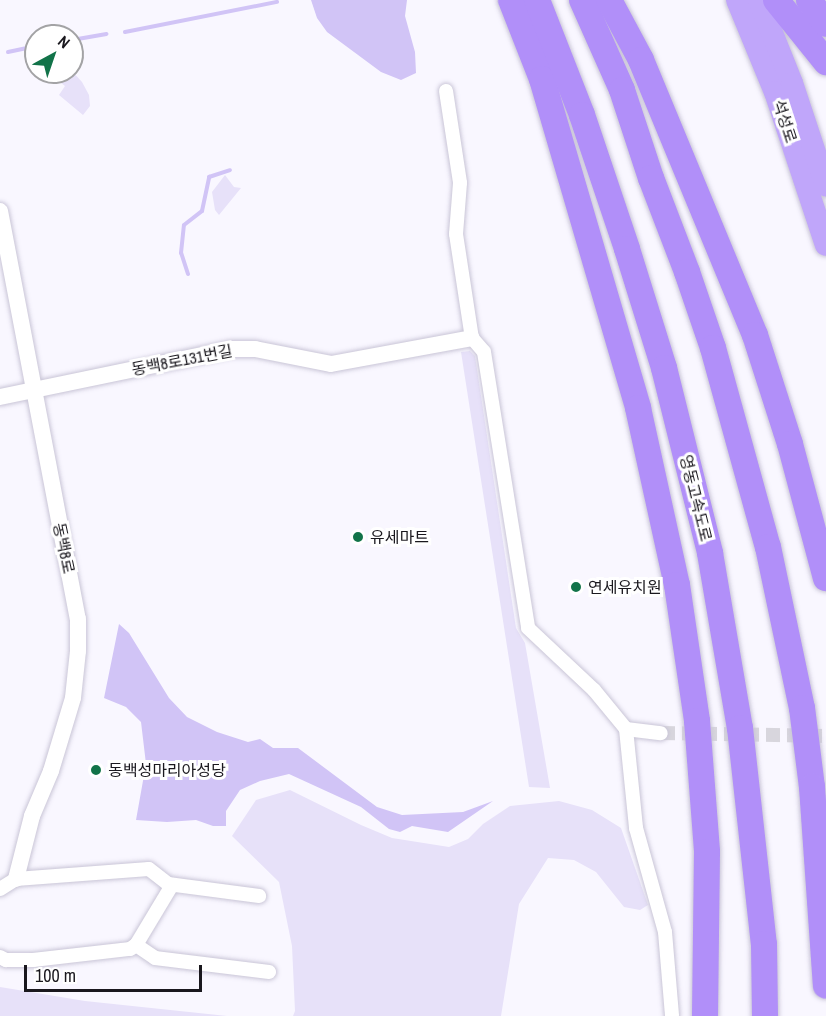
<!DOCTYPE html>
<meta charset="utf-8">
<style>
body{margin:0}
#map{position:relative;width:826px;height:1016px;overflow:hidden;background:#f9f7ff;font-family:"Archivo Narrow","Noto Sans KR",sans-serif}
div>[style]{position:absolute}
.green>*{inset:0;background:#e7e1f9}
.water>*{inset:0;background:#d1c4f6}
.stream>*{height:4px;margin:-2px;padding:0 2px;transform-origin:2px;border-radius:2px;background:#d1c4f6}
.minor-tunnel>*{height:14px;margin-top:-7px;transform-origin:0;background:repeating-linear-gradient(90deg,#d8d6dd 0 14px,transparent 0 21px)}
.roads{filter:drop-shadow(0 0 2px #c9c5d7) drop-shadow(0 0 2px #c9c5d7)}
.minor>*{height:14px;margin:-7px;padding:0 7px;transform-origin:7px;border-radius:7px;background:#fff}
.tertiary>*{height:16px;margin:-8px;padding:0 8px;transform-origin:8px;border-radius:8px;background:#fff}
.trunk>*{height:22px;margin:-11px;padding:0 11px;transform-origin:11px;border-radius:11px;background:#c0a6fa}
.motorway>*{height:26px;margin:-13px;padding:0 13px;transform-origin:13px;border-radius:13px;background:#b18ff9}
.dots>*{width:16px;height:16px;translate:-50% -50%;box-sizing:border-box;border:3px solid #fff;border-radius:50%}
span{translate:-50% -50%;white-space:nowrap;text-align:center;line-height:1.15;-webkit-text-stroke:6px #fff;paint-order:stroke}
.street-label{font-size:16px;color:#1a181e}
.poi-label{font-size:16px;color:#1a181e}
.left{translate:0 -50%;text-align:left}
.north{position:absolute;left:24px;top:24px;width:60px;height:60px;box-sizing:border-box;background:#fff;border:2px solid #a3a3a5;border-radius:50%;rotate:40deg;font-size:16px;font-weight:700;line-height:24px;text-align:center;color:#1a181e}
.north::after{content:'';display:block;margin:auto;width:21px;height:27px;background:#127349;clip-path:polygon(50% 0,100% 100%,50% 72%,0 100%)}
.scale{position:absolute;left:24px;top:965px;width:178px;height:27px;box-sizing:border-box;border:3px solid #1a181e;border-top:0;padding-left:8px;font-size:18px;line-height:21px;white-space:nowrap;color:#1a181e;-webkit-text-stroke:4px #fff;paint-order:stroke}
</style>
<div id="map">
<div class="green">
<i style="clip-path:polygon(72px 71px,82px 82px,89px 95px,90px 106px,83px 115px,59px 95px,65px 86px,47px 72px)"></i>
<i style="clip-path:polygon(225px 175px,234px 187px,241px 188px,219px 215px,215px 210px,212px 192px)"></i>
<i style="clip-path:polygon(470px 351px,475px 356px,516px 628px,525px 643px,550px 788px,529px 787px,461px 352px)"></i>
<i style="clip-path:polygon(290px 790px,361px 825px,392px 838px,449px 847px,468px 839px,483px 824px,510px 806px,559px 801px,592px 810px,621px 828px,648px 905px,640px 910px,624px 907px,596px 872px,574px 860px,548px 858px,519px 904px,501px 1016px,293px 1016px,295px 1011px,292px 946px,279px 882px,232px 836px,256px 800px)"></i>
<i style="clip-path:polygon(0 987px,85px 1001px,227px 1016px,0 1016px)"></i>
</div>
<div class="water">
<i style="clip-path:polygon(311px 0,407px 0,405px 16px,415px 52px,416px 73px,401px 80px,381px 72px,327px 32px,317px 18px)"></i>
<i style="clip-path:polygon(119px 624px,129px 633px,169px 698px,187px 717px,217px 732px,248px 742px,260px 739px,273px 748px,298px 748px,377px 807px,402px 815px,463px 812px,493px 801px,448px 832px,412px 826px,400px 832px,389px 829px,361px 807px,289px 774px,260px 781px,240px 790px,226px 811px,226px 826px,213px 826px,196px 820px,167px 822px,136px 820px,146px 764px,141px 722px,126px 707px,104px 698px)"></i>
</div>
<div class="stream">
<i style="left:125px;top:32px;width:155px;rotate:-11.2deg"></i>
<i style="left:72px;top:40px;width:35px;rotate:-10deg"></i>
<i style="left:8px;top:52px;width:29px;rotate:-12deg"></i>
<i style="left:188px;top:274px;width:22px;rotate:-108deg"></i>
<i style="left:181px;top:253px;width:28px;rotate:-84deg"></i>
<i style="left:184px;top:225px;width:23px;rotate:-38deg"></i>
<i style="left:202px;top:211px;width:35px;rotate:-78deg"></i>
<i style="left:209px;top:177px;width:22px;rotate:-18deg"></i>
</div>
<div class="minor-tunnel">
<i style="left:661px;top:733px;width:165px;rotate:1deg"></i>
</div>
<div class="roads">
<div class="minor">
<i style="left:446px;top:91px;width:93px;rotate:81.3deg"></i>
<i style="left:460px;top:183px;width:51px;rotate:94.5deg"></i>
<i style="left:456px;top:234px;width:105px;rotate:81.3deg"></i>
<i style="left:472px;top:338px;width:18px;rotate:49deg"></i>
<i style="left:484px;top:352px;width:279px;rotate:80.9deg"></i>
<i style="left:528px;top:628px;width:91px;rotate:43.2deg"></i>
<i style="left:594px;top:690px;width:50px;rotate:50.6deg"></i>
<i style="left:626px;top:729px;width:100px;rotate:84.2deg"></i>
<i style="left:636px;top:828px;width:108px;rotate:74.4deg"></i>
<i style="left:665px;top:932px;width:84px;rotate:85.2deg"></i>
<i style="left:626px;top:729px;width:35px;rotate:7deg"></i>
<i style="left:0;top:889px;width:19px;rotate:-32deg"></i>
<i style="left:16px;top:879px;width:133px;rotate:-4.3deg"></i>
<i style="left:149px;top:869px;width:24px;rotate:38deg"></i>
<i style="left:168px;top:884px;width:92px;rotate:7.5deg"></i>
<i style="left:136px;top:945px;width:23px;rotate:34deg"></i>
<i style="left:155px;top:958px;width:115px;rotate:7deg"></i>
<i style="left:0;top:957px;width:7px;rotate:27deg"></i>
<i style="left:6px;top:960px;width:27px"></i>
<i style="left:33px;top:960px;width:98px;rotate:-6.5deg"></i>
<i style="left:130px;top:949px;width:7px;rotate:-34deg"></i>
<i style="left:136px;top:945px;width:70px;rotate:-59deg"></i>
</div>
<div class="tertiary">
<i style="left:0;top:211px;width:415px;rotate:79.2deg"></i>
<i style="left:78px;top:619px;width:32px;rotate:90deg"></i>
<i style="left:78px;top:651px;width:47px;rotate:96.1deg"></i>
<i style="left:73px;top:698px;width:76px;rotate:106.8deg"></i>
<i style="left:51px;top:771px;width:49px;rotate:112.9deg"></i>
<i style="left:32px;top:816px;width:65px;rotate:104.3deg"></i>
<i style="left:0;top:397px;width:237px;rotate:-11.7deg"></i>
<i style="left:232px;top:349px;width:23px"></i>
<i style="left:255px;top:349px;width:77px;rotate:11.2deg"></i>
<i style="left:331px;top:364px;width:143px;rotate:-10.4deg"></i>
</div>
<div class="trunk">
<i style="left:737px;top:0;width:100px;rotate:67.6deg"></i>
<i style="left:775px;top:92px;width:161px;rotate:71.6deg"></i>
<i style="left:759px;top:0;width:89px;rotate:68.3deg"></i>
<i style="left:792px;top:83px;width:108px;rotate:71.7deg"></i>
</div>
<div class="motorway">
<i style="left:511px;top:0;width:85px;rotate:68.6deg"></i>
<i style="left:542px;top:79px;width:343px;rotate:73.7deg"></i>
<i style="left:638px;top:408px;width:181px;rotate:77.6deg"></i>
<i style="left:677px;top:585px;width:137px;rotate:81.6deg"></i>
<i style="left:697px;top:721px;width:131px;rotate:85.6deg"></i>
<i style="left:707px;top:852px;width:164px;rotate:90.7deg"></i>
<i style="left:537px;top:0;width:123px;rotate:68.6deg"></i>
<i style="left:582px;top:115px;width:141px;rotate:71.4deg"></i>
<i style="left:627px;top:249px;width:125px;rotate:72.7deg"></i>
<i style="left:664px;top:368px;width:191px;rotate:76deg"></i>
<i style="left:710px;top:553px;width:178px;rotate:80.3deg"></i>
<i style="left:740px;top:728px;width:217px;rotate:83.7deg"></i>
<i style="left:764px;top:944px;width:72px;rotate:89.2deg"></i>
<i style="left:582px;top:0;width:98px;rotate:66deg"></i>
<i style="left:622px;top:90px;width:93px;rotate:71.8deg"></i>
<i style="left:651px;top:178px;width:101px;rotate:69deg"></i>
<i style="left:687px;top:272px;width:80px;rotate:71.1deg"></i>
<i style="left:713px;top:348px;width:206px;rotate:74.6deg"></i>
<i style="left:768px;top:547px;width:165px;rotate:78.1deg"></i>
<i style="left:802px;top:708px;width:80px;rotate:82.8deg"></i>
<i style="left:812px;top:787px;width:199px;rotate:86deg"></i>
<i style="left:609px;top:0;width:68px;rotate:61.9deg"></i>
<i style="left:641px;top:60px;width:298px;rotate:67.5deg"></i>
<i style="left:755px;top:335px;width:114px;rotate:72.2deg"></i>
<i style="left:790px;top:444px;width:139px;rotate:75deg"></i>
<i style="left:776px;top:0;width:80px;rotate:51.1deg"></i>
<i style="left:809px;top:0;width:29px;rotate:55deg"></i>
</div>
</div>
<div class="dots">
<i style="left:358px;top:537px;background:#127349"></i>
<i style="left:576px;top:587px;background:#127349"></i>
<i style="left:96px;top:770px;background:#127349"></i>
</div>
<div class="street-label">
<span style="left:785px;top:121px;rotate:72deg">석성로</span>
<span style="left:182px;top:360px;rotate:-11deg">동백8로131번길</span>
<span style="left:696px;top:498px;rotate:76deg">영동고속도로</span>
<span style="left:64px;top:548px;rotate:78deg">동백8로</span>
</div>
<div class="poi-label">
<span class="left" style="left:370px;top:537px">유세마트</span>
<span class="left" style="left:588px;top:587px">연세유치원</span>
<span class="left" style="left:108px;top:770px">동백성마리아성당</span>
</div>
<div class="north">N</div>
<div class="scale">100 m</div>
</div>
